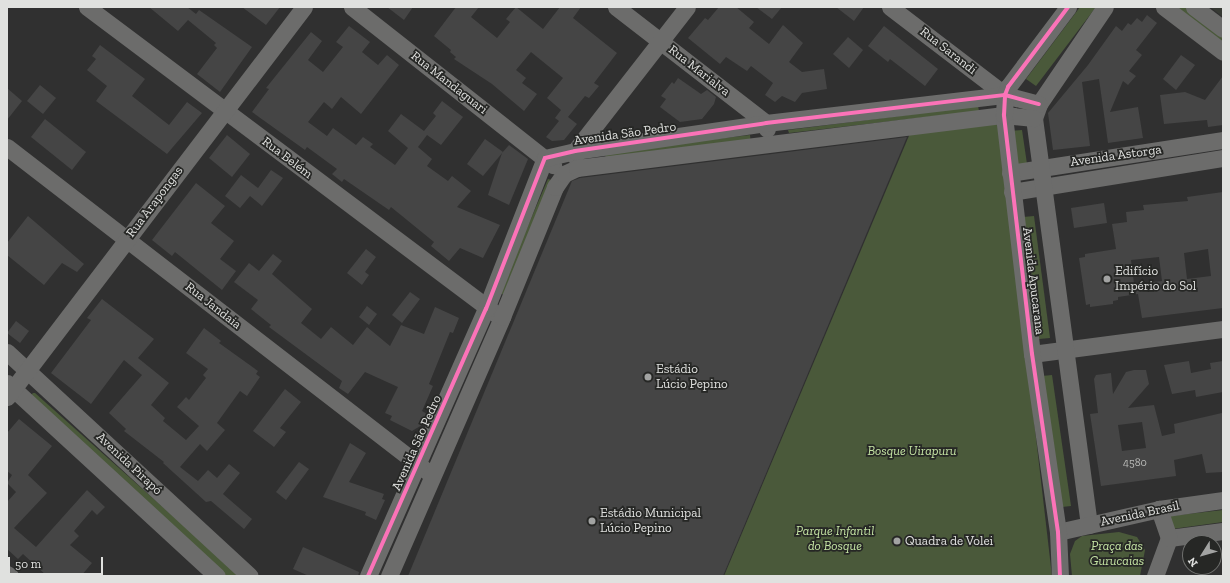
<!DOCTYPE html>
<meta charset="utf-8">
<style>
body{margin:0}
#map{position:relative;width:1230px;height:583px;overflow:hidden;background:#303030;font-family:"Zilla Slab",serif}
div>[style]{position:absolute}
.built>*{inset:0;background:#373a34}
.green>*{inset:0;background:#4a593a}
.building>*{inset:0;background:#454545}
.minor>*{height:17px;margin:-8.5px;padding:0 8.5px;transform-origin:8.5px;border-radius:8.5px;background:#6c6c6b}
.cycleway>*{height:4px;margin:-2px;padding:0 2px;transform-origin:2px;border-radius:2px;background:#fb73b8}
.dots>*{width:11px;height:11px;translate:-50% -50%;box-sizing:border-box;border:2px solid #262725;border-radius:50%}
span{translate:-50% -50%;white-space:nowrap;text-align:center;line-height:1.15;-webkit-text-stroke:3.5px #262725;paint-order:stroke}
.number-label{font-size:11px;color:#b9bab8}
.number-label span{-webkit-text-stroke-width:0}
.street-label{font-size:13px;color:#e0e1df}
.poi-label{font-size:13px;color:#e0e1df}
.left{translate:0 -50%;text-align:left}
.park-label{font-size:13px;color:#c5e4a4;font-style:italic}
.frame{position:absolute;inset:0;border:8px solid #e0e1df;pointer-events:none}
.north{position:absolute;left:1182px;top:535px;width:40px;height:40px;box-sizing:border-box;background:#262725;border:1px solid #70716f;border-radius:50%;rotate:233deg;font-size:11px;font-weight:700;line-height:16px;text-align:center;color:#e0e1df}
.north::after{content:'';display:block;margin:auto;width:14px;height:18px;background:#a2a3a2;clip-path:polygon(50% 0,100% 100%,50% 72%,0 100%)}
.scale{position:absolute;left:8px;top:557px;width:95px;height:18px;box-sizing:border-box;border:2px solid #e0e1df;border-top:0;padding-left:5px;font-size:12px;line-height:14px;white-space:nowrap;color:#e0e1df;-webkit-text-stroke:3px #262725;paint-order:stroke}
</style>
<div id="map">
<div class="built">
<i style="clip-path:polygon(1210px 7px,1223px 7px,1223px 17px)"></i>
</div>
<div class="green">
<i style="clip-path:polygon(1080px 7px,1096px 7px,1036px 86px,1026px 79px)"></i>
<i style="clip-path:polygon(1172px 7px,1187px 7px,1223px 34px,1223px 46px)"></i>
<i style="clip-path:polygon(978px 106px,979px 111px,789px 133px,788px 130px)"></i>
<i style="clip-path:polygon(999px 119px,1052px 576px,724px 576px,911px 131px)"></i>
<i style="clip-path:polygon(1022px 130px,1027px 164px,1017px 165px,1011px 131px)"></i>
<i style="clip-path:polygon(750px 135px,751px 145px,606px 162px,605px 152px)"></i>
<i style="clip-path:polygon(548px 179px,555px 181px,507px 296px,499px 293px)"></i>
<i style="clip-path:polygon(1034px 216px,1050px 338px,1039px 339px,1023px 217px)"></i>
<i style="clip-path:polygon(1052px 375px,1071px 506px,1062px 507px,1042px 376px)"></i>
<i style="clip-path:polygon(33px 393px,35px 393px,240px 576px,226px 576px,113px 475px,30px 396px)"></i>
<i style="clip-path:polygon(1223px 510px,1223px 522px,1172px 529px,1170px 516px)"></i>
<i style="clip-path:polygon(1119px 532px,1137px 537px,1145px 550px,1140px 576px,1072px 576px,1070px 554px,1075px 541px,1082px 536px)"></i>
</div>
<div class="building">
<i style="clip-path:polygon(149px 7px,187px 7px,196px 14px,199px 10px,252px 47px,220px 92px,197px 74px,217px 48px,214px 45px,216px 43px,188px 20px,178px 31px)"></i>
<i style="clip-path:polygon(242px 7px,280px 7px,266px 25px)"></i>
<i style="clip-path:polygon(387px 7px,413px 7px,404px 20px)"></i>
<i style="clip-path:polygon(456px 7px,479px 7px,471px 17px,497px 38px,510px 22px,506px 19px,516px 7px,543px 29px,560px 7px,581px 7px,573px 18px,617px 53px,594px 83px,599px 86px,589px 98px,585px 96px,568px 117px,577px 124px,564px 140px,552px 141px,546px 137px,559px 121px,555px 118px,561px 110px,547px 98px,563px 78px,531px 52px,516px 70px,526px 78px,522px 83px,537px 94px,524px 111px,492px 84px,454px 59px,456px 57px,450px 52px,451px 50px,434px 36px)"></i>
<i style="clip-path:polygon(719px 7px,736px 7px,754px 22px,749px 28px,769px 44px,783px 25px,803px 43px,789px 62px,802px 72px,824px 69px,827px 89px,802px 93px,795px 102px,782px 96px,775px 102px,765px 95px,773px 83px,751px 66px,747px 71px,726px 57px,720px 64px,688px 38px,705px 18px,708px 20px)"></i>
<i style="clip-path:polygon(756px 7px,782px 7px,772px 19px)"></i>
<i style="clip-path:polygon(836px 7px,864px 7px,854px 21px)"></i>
<i style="clip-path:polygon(1147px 15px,1157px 23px,1136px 50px,1142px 55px,1129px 71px,1136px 76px,1128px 85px,1123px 81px,1110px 112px,1138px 107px,1143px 138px,1108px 143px,1099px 79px,1082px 82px,1090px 146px,1053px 150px,1048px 113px,1088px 65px,1116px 26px,1122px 31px,1128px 23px,1131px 25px,1137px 18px,1142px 22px)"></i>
<i style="clip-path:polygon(349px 26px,370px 42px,362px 52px,378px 65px,387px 55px,399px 65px,361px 114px,341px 97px,332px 109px,324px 102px,308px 122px,327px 136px,333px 128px,356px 145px,363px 137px,373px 144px,370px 147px,395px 165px,408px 148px,388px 131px,401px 114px,424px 131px,436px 116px,433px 113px,442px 101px,463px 117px,441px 145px,427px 135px,418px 147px,432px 159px,427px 166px,448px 181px,452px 176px,471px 191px,457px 207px,500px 225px,483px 258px,460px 248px,449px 261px,431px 246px,434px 242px,391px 207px,389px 210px,344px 179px,342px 182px,332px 174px,337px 169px,307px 147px,305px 150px,252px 112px,269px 89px,266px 88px,311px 32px,322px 41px,308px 60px,323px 72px,343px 47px,336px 42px)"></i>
<i style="clip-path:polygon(884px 26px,938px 69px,925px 86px,890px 59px,888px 62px,868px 46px)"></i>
<i style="clip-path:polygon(848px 37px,863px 50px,849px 68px,833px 54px)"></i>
<i style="clip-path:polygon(100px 45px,145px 79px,132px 96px,169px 125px,187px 102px,202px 113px,167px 154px,96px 101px,107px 86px,87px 70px,96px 59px,92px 56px)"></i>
<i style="clip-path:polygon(1181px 55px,1195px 65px,1176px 90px,1163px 79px)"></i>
<i style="clip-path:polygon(1223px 76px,1223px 125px,1208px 127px,1207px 120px,1164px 124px,1160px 95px,1185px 92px,1205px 100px)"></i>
<i style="clip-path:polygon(678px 78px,701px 94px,707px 90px,716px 97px,714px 104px,702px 119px,680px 122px,660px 107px,666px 99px,661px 96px,672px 82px,674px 84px)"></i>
<i style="clip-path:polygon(40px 85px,56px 98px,43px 114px,27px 101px)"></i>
<i style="clip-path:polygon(7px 88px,22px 101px,7px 120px)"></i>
<i style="clip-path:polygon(45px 119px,86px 152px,72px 170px,31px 137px)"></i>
<i style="clip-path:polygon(227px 135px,250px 154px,232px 177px,209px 158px)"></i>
<i style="clip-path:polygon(907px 137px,723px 576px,408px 576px,572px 181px,580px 178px)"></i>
<i style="clip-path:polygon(485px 139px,503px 152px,483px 176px,467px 164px)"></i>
<i style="clip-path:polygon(509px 145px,528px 159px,509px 205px,488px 195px,502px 153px)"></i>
<i style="clip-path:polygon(271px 170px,283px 178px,262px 206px,250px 196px,240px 208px,225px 196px,241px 175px,258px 188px)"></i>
<i style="clip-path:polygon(196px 183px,225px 206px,211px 223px,234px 241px,220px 259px,236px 271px,222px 290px,175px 252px,172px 256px,152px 240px)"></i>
<i style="clip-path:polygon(evenodd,1223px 192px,1223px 308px,1142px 318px,1138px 294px,1118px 297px,1118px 300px,1113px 301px,1113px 304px,1090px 307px,1090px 304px,1086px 305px,1079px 258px,1085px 257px,1085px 254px,1116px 249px,1112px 224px,1127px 222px,1126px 212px,1144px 210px,1143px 205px,1188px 201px,1187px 197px,1223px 192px,1208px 249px,1211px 276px,1187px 279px,1184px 253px,1208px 249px,1223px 192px,1159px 257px,1162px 281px,1134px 284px,1131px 260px,1159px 257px)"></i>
<i style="clip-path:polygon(1104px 203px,1107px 223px,1074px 228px,1071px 208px)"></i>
<i style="clip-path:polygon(28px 216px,84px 264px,77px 272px,62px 263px,44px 285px,7px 255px,7px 243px)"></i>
<i style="clip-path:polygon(366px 249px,376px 257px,365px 272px,369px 275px,362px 285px,347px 273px)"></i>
<i style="clip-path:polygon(273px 254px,282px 261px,272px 274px,312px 309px,301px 323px,321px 339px,331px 327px,353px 345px,367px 327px,390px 346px,401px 325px,424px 334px,435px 307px,459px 318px,453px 333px,450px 332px,429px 384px,433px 386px,422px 411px,427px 414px,422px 425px,412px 431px,390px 420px,392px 416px,385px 413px,398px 387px,365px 372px,348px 394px,339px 388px,342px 381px,269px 327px,271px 325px,251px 309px,258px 300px,234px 282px,249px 263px,259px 271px)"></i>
<i style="clip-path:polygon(410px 292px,420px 299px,402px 323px,392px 315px)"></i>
<i style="clip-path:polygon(102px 299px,154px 339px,138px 358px,169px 383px,151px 405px,165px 418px,163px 421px,186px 440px,199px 426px,177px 407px,186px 397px,189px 400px,206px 378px,203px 375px,208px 369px,186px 353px,204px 328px,221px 341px,219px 343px,258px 371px,256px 374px,260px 377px,247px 396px,240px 391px,217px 423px,225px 430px,207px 451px,200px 444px,180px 467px,198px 481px,208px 470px,217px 478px,229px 464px,240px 473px,223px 494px,252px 519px,244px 529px,211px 501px,206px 502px,163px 463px,164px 462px,124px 431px,126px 429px,109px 413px,142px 375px,124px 360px,91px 404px,51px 373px,91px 320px,87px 318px)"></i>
<i style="clip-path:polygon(367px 306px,377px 314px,369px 325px,359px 317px)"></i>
<i style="clip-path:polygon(16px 321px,29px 331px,20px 343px,7px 333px)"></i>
<i style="clip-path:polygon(1189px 361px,1191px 373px,1211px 369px,1210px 363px,1223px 361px,1223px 392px,1196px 397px,1195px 390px,1172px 394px,1164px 365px)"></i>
<i style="clip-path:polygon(evenodd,1134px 370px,1146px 370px,1149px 384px,1128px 408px,1154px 405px,1162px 436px,1175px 433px,1174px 424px,1222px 413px,1223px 472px,1206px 473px,1202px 454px,1174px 460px,1176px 476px,1101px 486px,1090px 414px,1098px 413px,1094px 379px,1096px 375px,1111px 373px,1113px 394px,1126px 372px,1134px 370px,1142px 422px,1146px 448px,1122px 451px,1118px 425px,1142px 422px)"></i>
<i style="clip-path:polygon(285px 389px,301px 402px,280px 428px,286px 432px,274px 447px,253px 431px)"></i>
<i style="clip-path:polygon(19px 419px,52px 446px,28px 475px,47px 493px,14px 528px,36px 547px,87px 490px,105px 507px,97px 515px,92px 510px,74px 531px,79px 536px,70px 545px,92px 563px,81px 576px,47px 576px,23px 554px,18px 559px,7px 549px,7px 502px,16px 492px,7px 483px,12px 475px,7px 471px,7px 433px)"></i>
<i style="clip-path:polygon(350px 443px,366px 453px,349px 482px,384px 494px,382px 499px,385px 500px,376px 520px,365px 515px,366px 512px,323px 497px)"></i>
<i style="clip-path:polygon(299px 462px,309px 469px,286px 500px,276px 492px)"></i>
<i style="clip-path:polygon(303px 547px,359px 572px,358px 576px,309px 576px,293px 569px)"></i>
</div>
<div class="minor">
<i style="left:87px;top:7px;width:511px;rotate:36.89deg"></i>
<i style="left:352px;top:7px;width:256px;rotate:38.2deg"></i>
<i style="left:616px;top:7px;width:190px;rotate:37.7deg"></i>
<i style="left:766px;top:123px;width:6px;rotate:81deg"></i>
<i style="left:890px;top:7px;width:145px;rotate:37.4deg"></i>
<i style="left:1164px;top:7px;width:74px;rotate:37.3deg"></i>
<i style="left:1194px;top:7px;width:36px;rotate:37deg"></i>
<i style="left:7px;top:147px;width:532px;rotate:37.67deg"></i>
<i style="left:575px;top:156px;width:5px;rotate:-90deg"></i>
<i style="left:575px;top:151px;width:182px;rotate:-52.1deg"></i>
<i style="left:1010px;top:173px;width:216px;rotate:-8.8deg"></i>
<i style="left:1012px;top:192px;width:214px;rotate:-9.2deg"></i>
<i style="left:7px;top:352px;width:330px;rotate:42.7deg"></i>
<i style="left:1032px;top:354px;width:193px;rotate:-7.5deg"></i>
<i style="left:7px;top:383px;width:285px;rotate:42.6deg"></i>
<i style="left:7px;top:397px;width:490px;rotate:-52.7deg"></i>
<i style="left:1089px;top:525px;width:411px;rotate:-97.7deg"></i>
<i style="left:1034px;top:118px;width:15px;rotate:-70deg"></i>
<i style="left:1039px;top:104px;width:117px;rotate:-55.8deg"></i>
<i style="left:1058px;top:532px;width:104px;rotate:-12.8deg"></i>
<i style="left:1159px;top:509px;width:65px;rotate:-8deg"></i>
<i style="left:1169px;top:538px;width:54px;rotate:-7.4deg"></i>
<i style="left:7px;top:574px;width:4px;rotate:34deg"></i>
<i style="left:368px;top:576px;width:292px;rotate:-66.2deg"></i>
<i style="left:486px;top:309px;width:162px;rotate:-68.7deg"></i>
<i style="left:545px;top:158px;width:31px;rotate:-13deg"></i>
<i style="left:575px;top:151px;width:193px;rotate:-8.3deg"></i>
<i style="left:766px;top:123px;width:241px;rotate:-6.7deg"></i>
<i style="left:1005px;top:95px;width:35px;rotate:15deg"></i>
<i style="left:389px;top:576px;width:283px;rotate:-66.4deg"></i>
<i style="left:502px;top:317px;width:140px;rotate:-67.8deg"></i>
<i style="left:555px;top:187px;width:16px;rotate:-55deg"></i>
<i style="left:564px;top:174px;width:14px;rotate:-25deg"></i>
<i style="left:577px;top:168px;width:430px;rotate:-7.1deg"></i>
<i style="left:1004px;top:115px;width:30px;rotate:6deg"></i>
<i style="left:1060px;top:576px;width:44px;rotate:-92.6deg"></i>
<i style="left:1058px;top:532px;width:180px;rotate:-98.3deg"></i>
<i style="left:1032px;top:354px;width:241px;rotate:-96.7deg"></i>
<i style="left:1004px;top:115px;width:20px;rotate:-87deg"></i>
<i style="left:1005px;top:95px;width:9px;rotate:-69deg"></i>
<i style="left:1008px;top:87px;width:100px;rotate:-53.1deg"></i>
<i style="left:1155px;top:576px;width:40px;rotate:-69.8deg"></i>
<i style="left:1169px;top:538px;width:31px;rotate:-109deg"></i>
</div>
<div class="cycleway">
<i style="left:368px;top:576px;width:292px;rotate:-66.2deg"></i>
<i style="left:486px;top:309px;width:162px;rotate:-68.7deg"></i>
<i style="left:545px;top:158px;width:31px;rotate:-13deg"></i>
<i style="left:575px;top:151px;width:193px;rotate:-8.3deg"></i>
<i style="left:766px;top:123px;width:241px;rotate:-6.7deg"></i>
<i style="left:1005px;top:95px;width:35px;rotate:15deg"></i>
<i style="left:1060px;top:576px;width:44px;rotate:-92.6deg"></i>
<i style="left:1058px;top:532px;width:180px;rotate:-98.3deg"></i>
<i style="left:1032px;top:354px;width:241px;rotate:-96.7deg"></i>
<i style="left:1004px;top:115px;width:20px;rotate:-87deg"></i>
<i style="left:1005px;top:95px;width:9px;rotate:-69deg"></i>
<i style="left:1008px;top:87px;width:100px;rotate:-53.1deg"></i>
</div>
<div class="dots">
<i style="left:1107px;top:279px;background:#a2a3a2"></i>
<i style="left:648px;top:377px;background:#a2a3a2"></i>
<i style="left:592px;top:521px;background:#a2a3a2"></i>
<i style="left:897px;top:541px;background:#a2a3a2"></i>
</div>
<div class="number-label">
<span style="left:1135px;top:463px">4580</span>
</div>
<div class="street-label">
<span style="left:948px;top:51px;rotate:38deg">Rua Sarandi</span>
<span style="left:699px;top:71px;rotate:38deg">Rua Marialva</span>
<span style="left:449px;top:83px;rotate:38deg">Rua Mandaguari</span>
<span style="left:625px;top:134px;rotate:-8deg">Avenida São Pedro</span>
<span style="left:1116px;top:156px;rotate:-8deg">Avenida Astorga</span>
<span style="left:287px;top:158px;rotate:37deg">Rua Belém</span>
<span style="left:155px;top:202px;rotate:-53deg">Rua Arapongas</span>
<span style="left:1033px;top:281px;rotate:83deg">Avenida Apucarana</span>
<span style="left:213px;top:306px;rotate:38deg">Rua Jandaia</span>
<span style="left:417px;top:443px;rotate:-66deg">Avenida São Pedro</span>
<span style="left:129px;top:464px;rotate:43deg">Avenida Pirapó</span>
<span style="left:1140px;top:514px;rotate:-12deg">Avenida Brasil</span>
</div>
<div class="poi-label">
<span class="left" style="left:1115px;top:279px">Edifício<br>Império do Sol</span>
<span class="left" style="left:656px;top:377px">Estádio<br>Lúcio Pepino</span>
<span class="left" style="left:600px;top:521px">Estádio Municipal<br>Lúcio Pepino</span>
<span class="left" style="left:905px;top:541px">Quadra de Volei</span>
</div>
<div class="park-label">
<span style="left:912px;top:451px">Bosque Uirapuru</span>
<span style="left:835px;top:539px">Parque Infantil<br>do Bosque</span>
<span style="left:1117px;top:554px">Praça das<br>Gurucaias</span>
</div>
<div class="frame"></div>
<div class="north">N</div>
<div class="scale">50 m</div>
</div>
